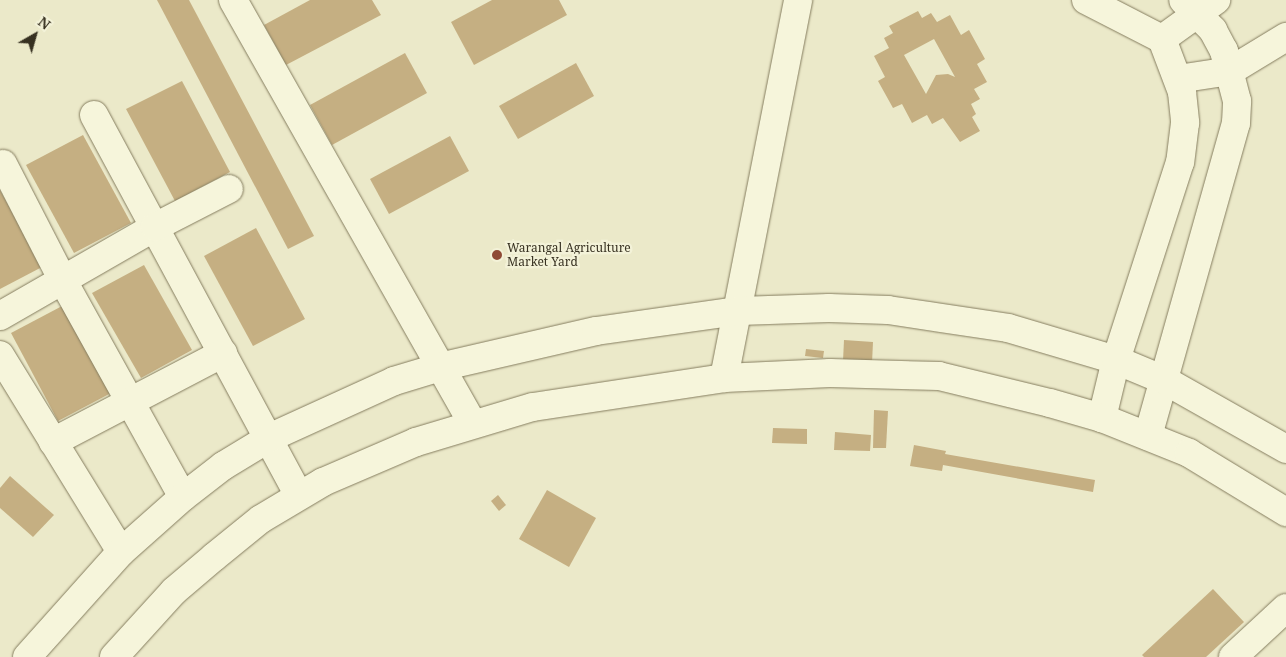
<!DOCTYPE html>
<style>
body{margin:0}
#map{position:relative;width:1286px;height:657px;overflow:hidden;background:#ebe9c9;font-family:"Noto Serif",serif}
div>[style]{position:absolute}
.building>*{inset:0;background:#c5af82}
.roads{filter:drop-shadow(0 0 1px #857d5f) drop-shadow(0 0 1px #857d5f)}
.minor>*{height:28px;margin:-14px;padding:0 14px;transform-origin:14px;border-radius:14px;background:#f6f5db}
.dots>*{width:14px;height:14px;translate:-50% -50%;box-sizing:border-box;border:2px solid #f3f2d8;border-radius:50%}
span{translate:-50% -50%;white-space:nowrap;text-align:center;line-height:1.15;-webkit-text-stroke:4.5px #f3f2d8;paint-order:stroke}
.poi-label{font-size:12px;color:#373121}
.left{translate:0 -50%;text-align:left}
.north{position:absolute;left:10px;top:10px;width:50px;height:50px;-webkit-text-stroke:4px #f3f2d8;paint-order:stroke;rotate:38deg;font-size:14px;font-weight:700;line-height:20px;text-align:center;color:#373121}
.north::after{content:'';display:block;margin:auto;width:18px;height:22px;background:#373121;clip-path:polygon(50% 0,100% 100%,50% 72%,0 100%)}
</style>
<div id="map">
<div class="building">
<i style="clip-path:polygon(157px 0,189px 0,314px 236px,288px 249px)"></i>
<i style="clip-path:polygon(310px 0,372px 0,381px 15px,286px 65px,264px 25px)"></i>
<i style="clip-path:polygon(492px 0,559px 0,567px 15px,474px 65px,451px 22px)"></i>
<i style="clip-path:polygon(evenodd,918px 11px,922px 18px,931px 13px,937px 22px,950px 15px,961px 35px,969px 30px,985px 59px,977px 64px,987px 82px,974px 89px,980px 99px,971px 104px,976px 114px,972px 117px,980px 131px,960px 142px,943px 118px,932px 124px,927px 115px,912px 123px,902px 104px,893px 108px,878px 81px,885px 77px,874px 56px,889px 48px,884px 38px,893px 33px,889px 26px,918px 11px,934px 39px,955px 77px,948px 74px,936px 75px,926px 94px,904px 55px,934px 39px)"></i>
<i style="clip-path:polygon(405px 53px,427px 93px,332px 145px,310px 105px)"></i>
<i style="clip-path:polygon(576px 63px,594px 96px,518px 139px,499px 106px)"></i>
<i style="clip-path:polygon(182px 81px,230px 172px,175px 201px,126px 109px)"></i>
<i style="clip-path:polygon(83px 135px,131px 223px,74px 253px,26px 165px)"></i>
<i style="clip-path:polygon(450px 136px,469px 171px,389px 214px,370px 179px)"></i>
<i style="clip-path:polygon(0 190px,42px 267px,0 289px)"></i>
<i style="clip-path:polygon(256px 228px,305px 319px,253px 346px,204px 256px)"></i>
<i style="clip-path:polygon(144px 265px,192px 350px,141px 378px,92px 293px)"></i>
<i style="clip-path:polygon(64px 305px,111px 393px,58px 421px,11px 333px)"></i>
<i style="clip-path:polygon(844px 340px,873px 342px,872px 363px,843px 361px)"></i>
<i style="clip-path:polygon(806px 349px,824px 351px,823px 358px,805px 356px)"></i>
<i style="clip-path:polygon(874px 410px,888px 411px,886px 448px,873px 448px)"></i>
<i style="clip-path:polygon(773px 428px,807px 429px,807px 444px,772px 443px)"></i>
<i style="clip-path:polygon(835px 432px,871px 435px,870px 451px,834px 450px)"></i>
<i style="clip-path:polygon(914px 445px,946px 451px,945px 454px,1095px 480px,1093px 492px,943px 465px,942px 471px,910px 466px)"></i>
<i style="clip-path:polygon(10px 476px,54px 515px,33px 537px,0 508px,0 488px)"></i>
<i style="clip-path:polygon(547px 490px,596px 518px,569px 567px,519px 539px)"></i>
<i style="clip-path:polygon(498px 495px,506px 505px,499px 511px,491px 501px)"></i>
<i style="clip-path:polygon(1213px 589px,1244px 622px,1206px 657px,1144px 657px,1142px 655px)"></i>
</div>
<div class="roads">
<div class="minor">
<i style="left:233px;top:0;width:487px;rotate:60.5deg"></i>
<i style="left:1086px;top:0;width:85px;rotate:27.2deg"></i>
<i style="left:1162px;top:39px;width:57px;rotate:69.3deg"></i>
<i style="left:1182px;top:92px;width:31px;rotate:84deg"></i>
<i style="left:1185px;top:123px;width:39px;rotate:97deg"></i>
<i style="left:1180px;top:162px;width:208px;rotate:107.9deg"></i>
<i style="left:1116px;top:360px;width:60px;rotate:103.6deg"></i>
<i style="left:1162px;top:39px;width:67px;rotate:-35.8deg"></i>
<i style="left:1178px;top:79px;width:53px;rotate:-8.7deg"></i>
<i style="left:1230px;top:71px;width:66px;rotate:-31.3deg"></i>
<i style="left:94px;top:115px;width:432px;rotate:61.7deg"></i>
<i style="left:3px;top:164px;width:129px;rotate:62.8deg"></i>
<i style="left:62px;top:279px;width:249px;rotate:61deg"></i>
<i style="left:0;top:316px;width:179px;rotate:-29.9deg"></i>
<i style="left:155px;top:227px;width:83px;rotate:-27.2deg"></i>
<i style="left:0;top:355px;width:231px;rotate:58.4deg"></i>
<i style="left:724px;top:378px;width:385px;rotate:-78.9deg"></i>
<i style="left:1148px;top:436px;width:325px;rotate:-74.3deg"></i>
<i style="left:1236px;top:123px;width:22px;rotate:-87deg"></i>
<i style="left:1237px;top:101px;width:52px;rotate:-104.6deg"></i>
<i style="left:1224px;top:51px;width:24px;rotate:-118deg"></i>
<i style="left:1213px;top:30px;width:42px;rotate:-135deg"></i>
<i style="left:53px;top:442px;width:192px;rotate:-27.6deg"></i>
<i style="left:27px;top:657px;width:141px;rotate:-48.2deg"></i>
<i style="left:121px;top:552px;width:83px;rotate:-41.6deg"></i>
<i style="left:183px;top:497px;width:51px;rotate:-37.8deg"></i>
<i style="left:223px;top:466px;width:54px;rotate:-31.3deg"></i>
<i style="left:269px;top:438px;width:137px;rotate:-24.5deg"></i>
<i style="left:394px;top:381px;width:48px;rotate:-16.9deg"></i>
<i style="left:440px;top:367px;width:160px;rotate:-13deg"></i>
<i style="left:596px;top:331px;width:144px;rotate:-8deg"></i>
<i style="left:739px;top:311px;width:90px;rotate:-1.9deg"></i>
<i style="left:829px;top:308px;width:59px;rotate:1.9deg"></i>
<i style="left:888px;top:310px;width:121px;rotate:8.5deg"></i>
<i style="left:1008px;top:328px;width:113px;rotate:16.5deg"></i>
<i style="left:1116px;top:360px;width:52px;rotate:22.6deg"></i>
<i style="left:1164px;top:380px;width:140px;rotate:29.5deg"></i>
<i style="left:114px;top:657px;width:89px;rotate:-47.7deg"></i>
<i style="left:174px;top:591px;width:52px;rotate:-40.4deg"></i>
<i style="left:214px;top:557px;width:60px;rotate:-39deg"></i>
<i style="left:261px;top:519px;width:72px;rotate:-30.8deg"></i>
<i style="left:323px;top:482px;width:101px;rotate:-23.3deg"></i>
<i style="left:416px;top:442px;width:122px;rotate:-16.7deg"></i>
<i style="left:533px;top:407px;width:193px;rotate:-8.6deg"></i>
<i style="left:724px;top:378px;width:106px;rotate:-2.7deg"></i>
<i style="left:830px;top:373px;width:109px;rotate:1.6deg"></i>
<i style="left:939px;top:376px;width:114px;rotate:13.7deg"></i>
<i style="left:1050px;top:403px;width:54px;rotate:16.1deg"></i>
<i style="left:1102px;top:418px;width:94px;rotate:21.9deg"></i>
<i style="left:1189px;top:453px;width:114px;rotate:31.3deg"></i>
<i style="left:1233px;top:657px;width:72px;rotate:-42.8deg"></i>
</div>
</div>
<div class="dots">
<i style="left:497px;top:255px;background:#8f4a35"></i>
</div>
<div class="poi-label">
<span class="left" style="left:507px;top:255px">Warangal Agriculture<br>Market Yard</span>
</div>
<div class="north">N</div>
</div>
